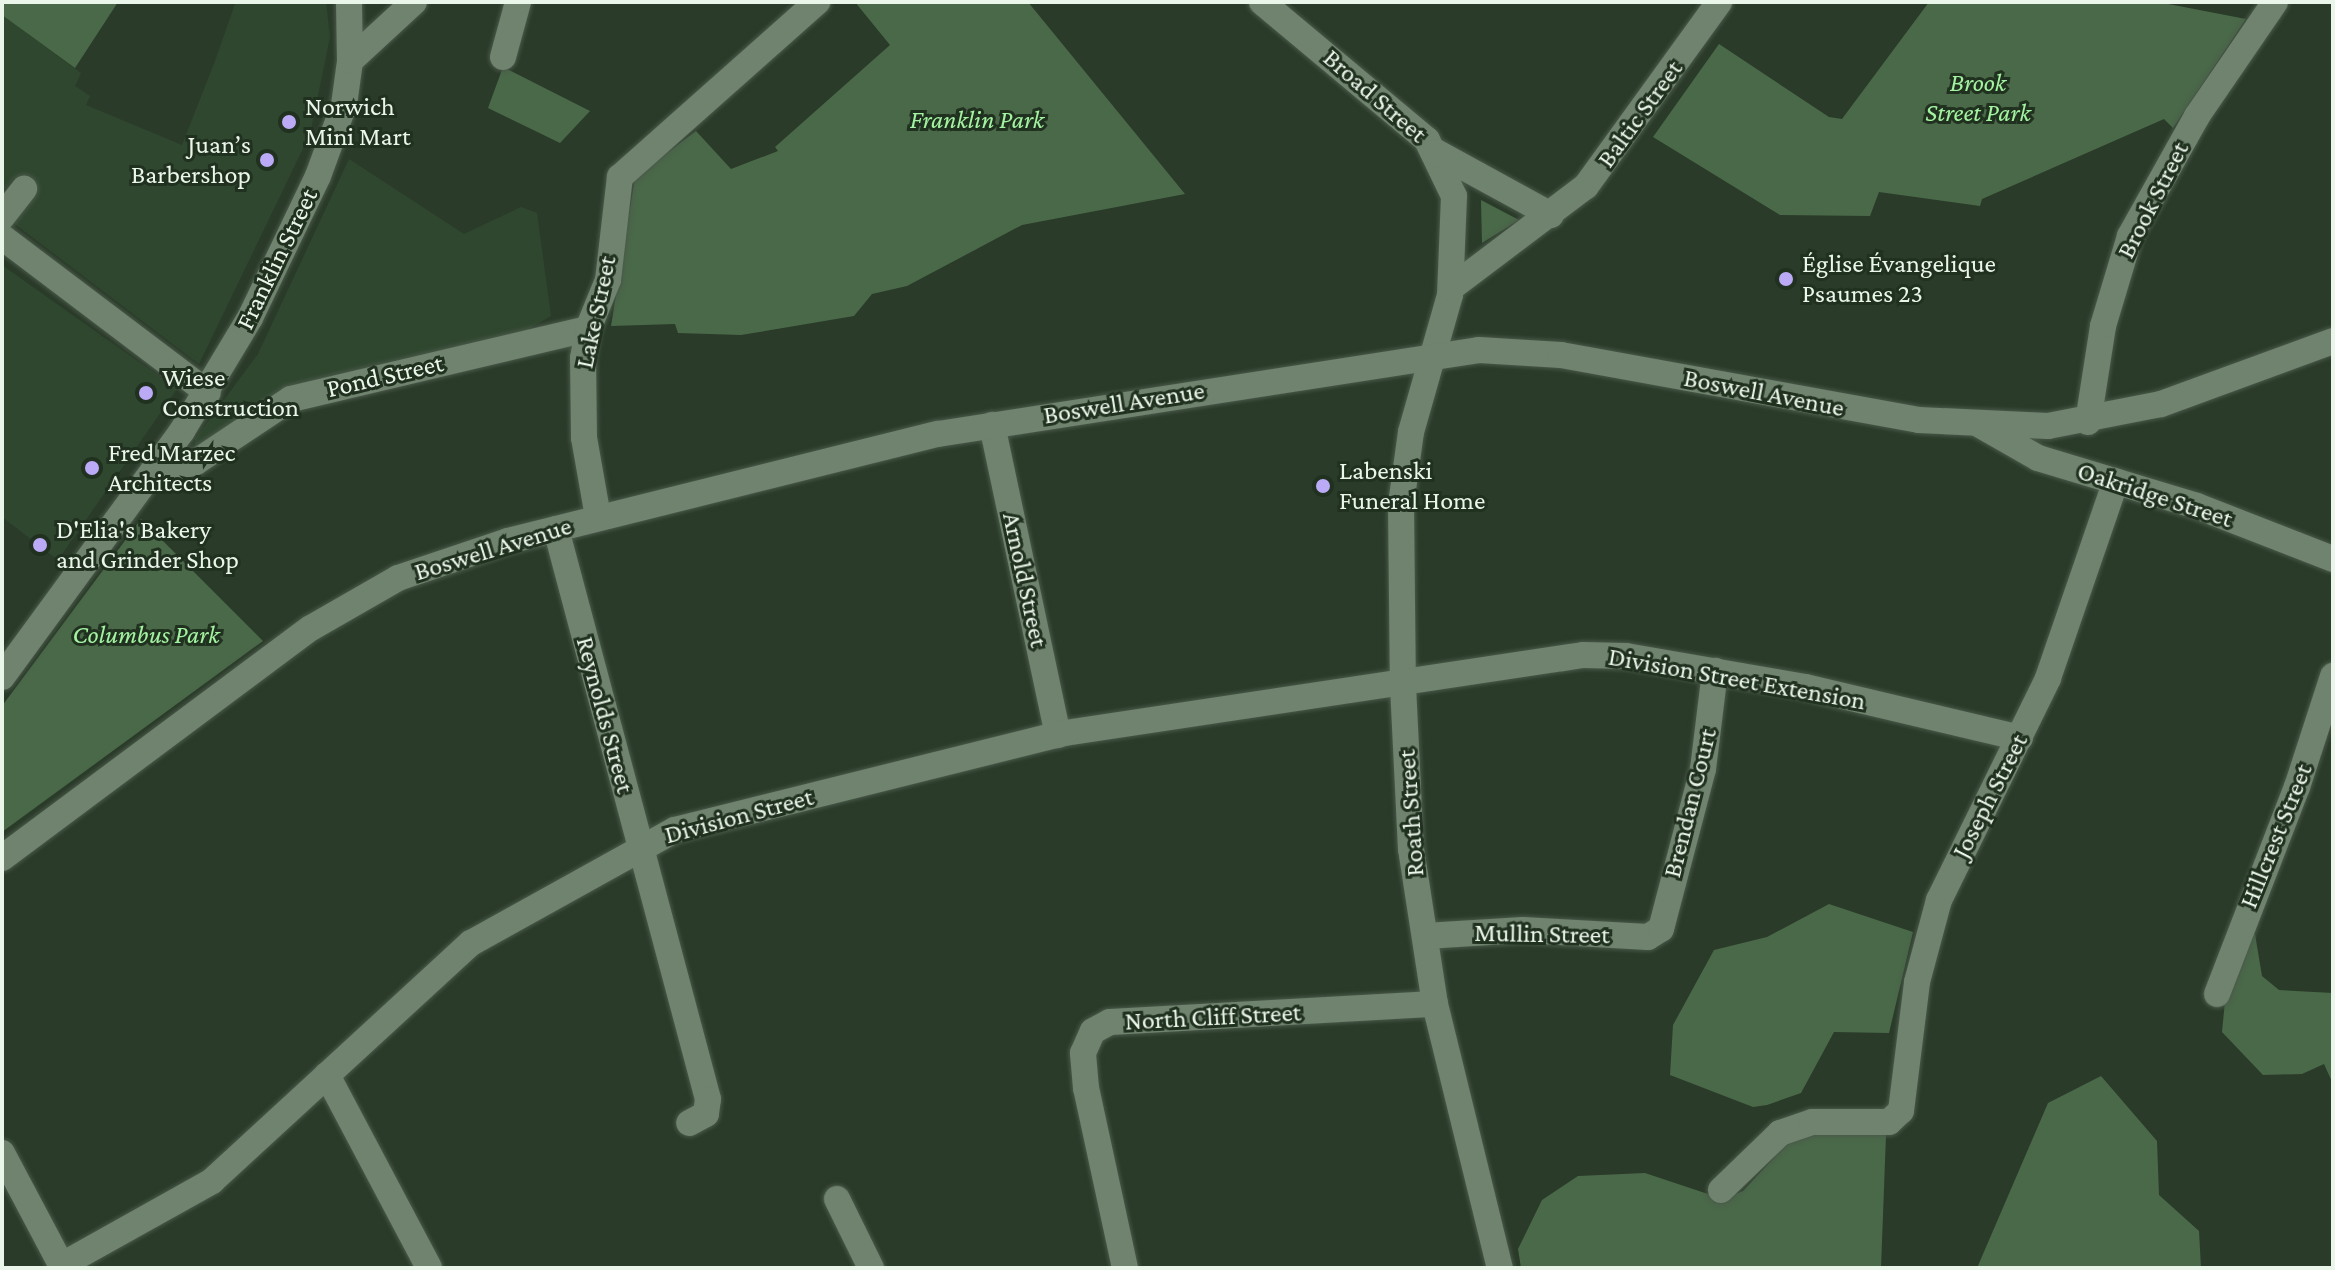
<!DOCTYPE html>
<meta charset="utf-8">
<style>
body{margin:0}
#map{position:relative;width:2335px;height:1270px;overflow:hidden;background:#2a3b29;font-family:"Crimson Pro",serif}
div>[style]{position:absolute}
.built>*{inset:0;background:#30472f}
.green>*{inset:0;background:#4a6949}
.roads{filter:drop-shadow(0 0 2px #4a594a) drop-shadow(0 0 2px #4a594a)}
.minor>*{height:26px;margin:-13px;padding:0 13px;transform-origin:13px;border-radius:13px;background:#6f836e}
.dots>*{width:22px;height:22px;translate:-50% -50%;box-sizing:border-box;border:4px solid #20311f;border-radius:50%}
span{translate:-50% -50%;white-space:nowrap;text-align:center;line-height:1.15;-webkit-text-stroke:6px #20311f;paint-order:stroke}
.park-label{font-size:26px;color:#a4f3a2;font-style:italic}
.street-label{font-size:26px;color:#ebf6eb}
.poi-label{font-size:26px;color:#ebf6eb}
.left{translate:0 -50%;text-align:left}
.right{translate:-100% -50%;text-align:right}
.frame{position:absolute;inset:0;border:4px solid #ebf6eb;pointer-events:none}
</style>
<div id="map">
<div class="built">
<i style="clip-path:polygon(231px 2px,326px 2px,330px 37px,310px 134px,199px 364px,11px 221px,32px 192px,14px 178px,2px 191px,2px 15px,81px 73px,75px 86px,90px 96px,86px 105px,182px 145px,215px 61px,235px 4px)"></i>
<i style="clip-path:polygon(349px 159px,464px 234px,521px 207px,537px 213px,551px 316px,527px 330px,301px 388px,195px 450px,195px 439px,258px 354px)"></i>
<i style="clip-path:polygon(2px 265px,177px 389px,58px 560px,2px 517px)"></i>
</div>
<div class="green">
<i style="clip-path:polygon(2px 2px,118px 2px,75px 68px,2px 15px)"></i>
<i style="clip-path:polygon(855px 2px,1028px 2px,1185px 194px,1022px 225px,907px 286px,872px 294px,854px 316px,741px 335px,678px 333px,675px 324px,611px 326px,635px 177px,696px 131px,731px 169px,778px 151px,775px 147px,890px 45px)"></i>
<i style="clip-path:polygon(1929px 2px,2158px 2px,2246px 19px,2173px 128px,2164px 119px,1982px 199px,1980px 206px,1879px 192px,1870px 216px,1780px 215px,1653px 137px,1719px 44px,1829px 117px,1842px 119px)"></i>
<i style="clip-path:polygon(503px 67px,590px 111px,560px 143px,488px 108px)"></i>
<i style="clip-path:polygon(1481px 200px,1519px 220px,1482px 243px)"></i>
<i style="clip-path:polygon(141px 519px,263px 641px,2px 832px,2px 706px)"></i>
<i style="clip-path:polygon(1829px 904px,1913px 932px,1889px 1033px,1834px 1032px,1801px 1093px,1767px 1105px,1753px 1107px,1670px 1075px,1673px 1025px,1714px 950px,1767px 937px)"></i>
<i style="clip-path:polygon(2246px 934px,2255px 934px,2262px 976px,2279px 990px,2333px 993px,2333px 1084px,2324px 1064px,2302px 1074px,2263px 1075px,2222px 1032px,2226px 991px)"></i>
<i style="clip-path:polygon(2101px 1076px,2157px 1141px,2159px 1195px,2199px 1231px,2201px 1268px,1977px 1268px,2048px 1103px)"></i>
<i style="clip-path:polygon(1798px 1132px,1886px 1135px,1881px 1268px,1521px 1268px,1518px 1249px,1542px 1200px,1578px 1176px,1645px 1173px,1723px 1199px,1743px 1191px)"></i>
</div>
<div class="roads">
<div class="minor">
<i style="left:1262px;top:2px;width:215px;rotate:39.9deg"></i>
<i style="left:1427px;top:140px;width:62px;rotate:64.3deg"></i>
<i style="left:1454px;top:196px;width:99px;rotate:92.3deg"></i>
<i style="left:1450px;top:295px;width:142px;rotate:105.9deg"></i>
<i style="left:1411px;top:432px;width:73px;rotate:97.9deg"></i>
<i style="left:1401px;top:504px;width:182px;rotate:89.4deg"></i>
<i style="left:1403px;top:686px;width:163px;rotate:87.2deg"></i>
<i style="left:1411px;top:849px;width:157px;rotate:81.2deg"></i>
<i style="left:1435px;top:1004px;width:272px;rotate:76.2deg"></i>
<i style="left:503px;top:57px;width:57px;rotate:-74.7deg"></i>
<i style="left:350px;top:61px;width:87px;rotate:-42.7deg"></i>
<i style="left:1436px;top:152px;width:131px;rotate:28.7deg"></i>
<i style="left:2px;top:217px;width:36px;rotate:-52deg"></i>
<i style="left:2px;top:237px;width:258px;rotate:37.1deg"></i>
<i style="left:1451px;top:288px;width:169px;rotate:-37.1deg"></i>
<i style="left:1586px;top:186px;width:227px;rotate:-54.1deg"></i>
<i style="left:2088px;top:422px;width:97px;rotate:-81.1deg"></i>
<i style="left:2103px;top:326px;width:94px;rotate:-73.3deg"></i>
<i style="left:2130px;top:236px;width:137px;rotate:-60.8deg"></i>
<i style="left:2197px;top:116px;width:138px;rotate:-55.6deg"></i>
<i style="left:992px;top:425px;width:317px;rotate:78deg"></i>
<i style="left:1980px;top:425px;width:67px;rotate:29.6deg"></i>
<i style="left:2038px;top:458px;width:166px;rotate:16.8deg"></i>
<i style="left:2197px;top:506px;width:146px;rotate:21.3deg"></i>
<i style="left:152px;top:474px;width:46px;rotate:-15.3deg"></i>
<i style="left:196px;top:462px;width:114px;rotate:-33.6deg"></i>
<i style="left:291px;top:399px;width:305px;rotate:-13.3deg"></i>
<i style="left:598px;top:517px;width:80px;rotate:-100deg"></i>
<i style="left:584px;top:438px;width:80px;rotate:-90.7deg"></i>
<i style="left:583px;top:358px;width:29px;rotate:-80deg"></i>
<i style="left:588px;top:329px;width:53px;rotate:-67.8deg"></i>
<i style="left:608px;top:280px;width:104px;rotate:-83.4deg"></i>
<i style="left:620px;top:177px;width:264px;rotate:-41.6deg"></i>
<i style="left:556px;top:529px;width:590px;rotate:75.07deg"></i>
<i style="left:708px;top:1099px;width:15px;rotate:98deg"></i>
<i style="left:706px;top:1114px;width:19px;rotate:152deg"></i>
<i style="left:2px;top:677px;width:305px;rotate:-53.8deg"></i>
<i style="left:182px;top:431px;width:132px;rotate:-59deg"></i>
<i style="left:250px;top:318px;width:157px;rotate:-64.4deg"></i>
<i style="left:318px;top:176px;width:76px;rotate:-69.9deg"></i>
<i style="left:344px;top:105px;width:44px;rotate:-82.2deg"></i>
<i style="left:350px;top:61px;width:59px;rotate:-91deg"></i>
<i style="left:2px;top:858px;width:385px;rotate:-36.7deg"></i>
<i style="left:311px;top:628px;width:100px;rotate:-29.9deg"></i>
<i style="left:398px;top:578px;width:116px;rotate:-18.6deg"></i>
<i style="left:508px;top:541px;width:443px;rotate:-14deg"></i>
<i style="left:938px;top:434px;width:547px;rotate:-8.83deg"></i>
<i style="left:1479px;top:350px;width:82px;rotate:3.5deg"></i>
<i style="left:1561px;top:355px;width:364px;rotate:10.3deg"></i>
<i style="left:1919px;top:420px;width:129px;rotate:2.7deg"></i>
<i style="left:2048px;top:426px;width:115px;rotate:-11deg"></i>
<i style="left:2161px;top:404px;width:183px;rotate:-20.1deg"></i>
<i style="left:1425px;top:936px;width:98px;rotate:-3.5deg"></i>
<i style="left:1523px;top:930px;width:125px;rotate:3.2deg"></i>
<i style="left:1648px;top:937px;width:15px;rotate:-32deg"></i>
<i style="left:1661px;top:929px;width:165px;rotate:-75.3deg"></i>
<i style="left:1703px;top:769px;width:99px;rotate:-83deg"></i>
<i style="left:2217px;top:994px;width:222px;rotate:-68.9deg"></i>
<i style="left:2297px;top:787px;width:117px;rotate:-72deg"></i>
<i style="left:327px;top:1075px;width:218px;rotate:62.1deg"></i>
<i style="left:2px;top:1153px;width:130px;rotate:62.1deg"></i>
<i style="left:1721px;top:1190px;width:82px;rotate:-44deg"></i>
<i style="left:1780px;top:1133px;width:34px;rotate:-19deg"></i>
<i style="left:1812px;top:1122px;width:77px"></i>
<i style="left:1889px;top:1122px;width:16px;rotate:-43deg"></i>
<i style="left:1901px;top:1111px;width:130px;rotate:-82.9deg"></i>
<i style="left:1917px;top:982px;width:85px;rotate:-75deg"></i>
<i style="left:1939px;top:900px;width:247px;rotate:-63.8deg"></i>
<i style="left:2048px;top:678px;width:208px;rotate:-71deg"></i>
<i style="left:837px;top:1199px;width:77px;rotate:63.8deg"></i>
<i style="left:62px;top:1265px;width:172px;rotate:-29.2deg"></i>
<i style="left:212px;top:1181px;width:352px;rotate:-42.6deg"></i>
<i style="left:471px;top:943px;width:233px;rotate:-29deg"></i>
<i style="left:675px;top:830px;width:402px;rotate:-14deg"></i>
<i style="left:1065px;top:733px;width:524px;rotate:-8.56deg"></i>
<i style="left:1583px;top:655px;width:43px;rotate:1.3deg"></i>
<i style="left:1626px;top:656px;width:182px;rotate:9.8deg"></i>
<i style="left:1805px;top:687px;width:221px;rotate:13.3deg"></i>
<i style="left:1125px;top:1268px;width:184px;rotate:-102.2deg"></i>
<i style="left:1086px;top:1088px;width:35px;rotate:-95deg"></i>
<i style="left:1083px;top:1053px;width:24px;rotate:-66deg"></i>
<i style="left:1093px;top:1031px;width:19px;rotate:-28deg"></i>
<i style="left:1110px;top:1022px;width:325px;rotate:-3.2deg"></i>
</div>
</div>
<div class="dots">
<i style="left:289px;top:122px;background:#bbaaf6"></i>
<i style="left:267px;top:160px;background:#bbaaf6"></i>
<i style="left:1786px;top:279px;background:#bbaaf6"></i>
<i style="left:146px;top:393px;background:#bbaaf6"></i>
<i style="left:92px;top:468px;background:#bbaaf6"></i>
<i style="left:1323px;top:486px;background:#bbaaf6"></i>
<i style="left:40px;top:545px;background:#bbaaf6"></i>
</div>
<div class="park-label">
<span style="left:1978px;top:98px">Brook<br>Street Park</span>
<span style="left:977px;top:120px">Franklin Park</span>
<span style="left:146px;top:635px">Columbus Park</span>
</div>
<div class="street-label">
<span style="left:1375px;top:96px;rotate:41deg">Broad Street</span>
<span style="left:1640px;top:114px;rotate:-54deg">Baltic Street</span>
<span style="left:2153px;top:200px;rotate:-63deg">Brook Street</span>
<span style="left:277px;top:259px;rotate:-64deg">Franklin Street</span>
<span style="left:596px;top:312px;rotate:-78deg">Lake Street</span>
<span style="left:385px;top:376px;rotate:-13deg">Pond Street</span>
<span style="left:1764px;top:393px;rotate:11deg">Boswell Avenue</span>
<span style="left:1124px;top:403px;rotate:-9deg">Boswell Avenue</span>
<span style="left:2155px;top:495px;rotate:18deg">Oakridge Street</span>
<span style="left:493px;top:549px;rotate:-17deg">Boswell Avenue</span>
<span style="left:1025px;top:580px;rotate:78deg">Arnold Street</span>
<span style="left:1737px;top:679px;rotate:10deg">Division Street Extension</span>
<span style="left:605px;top:715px;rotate:75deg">Reynolds Street</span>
<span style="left:1990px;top:796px;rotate:-63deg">Joseph Street</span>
<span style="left:1690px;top:803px;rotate:-76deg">Brendan Court</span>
<span style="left:1411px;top:813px;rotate:-94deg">Roath Street</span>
<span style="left:739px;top:816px;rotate:-15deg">Division Street</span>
<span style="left:2276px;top:836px;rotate:-68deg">Hillcrest Street</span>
<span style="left:1542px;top:934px;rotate:1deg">Mullin Street</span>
<span style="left:1213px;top:1017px;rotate:-3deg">North Cliff Street</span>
</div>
<div class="poi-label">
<span class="left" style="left:305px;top:122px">Norwich<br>Mini Mart</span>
<span class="right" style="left:251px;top:160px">Juan’s<br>Barbershop</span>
<span class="left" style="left:1802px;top:279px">Église Évangelique<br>Psaumes 23</span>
<span class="left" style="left:162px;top:393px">Wiese<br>Construction</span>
<span class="left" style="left:108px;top:468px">Fred Marzec<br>Architects</span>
<span class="left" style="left:1339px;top:486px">Labenski<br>Funeral Home</span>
<span class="left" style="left:56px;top:545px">D'Elia's Bakery<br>and Grinder Shop</span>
</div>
<div class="frame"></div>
</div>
